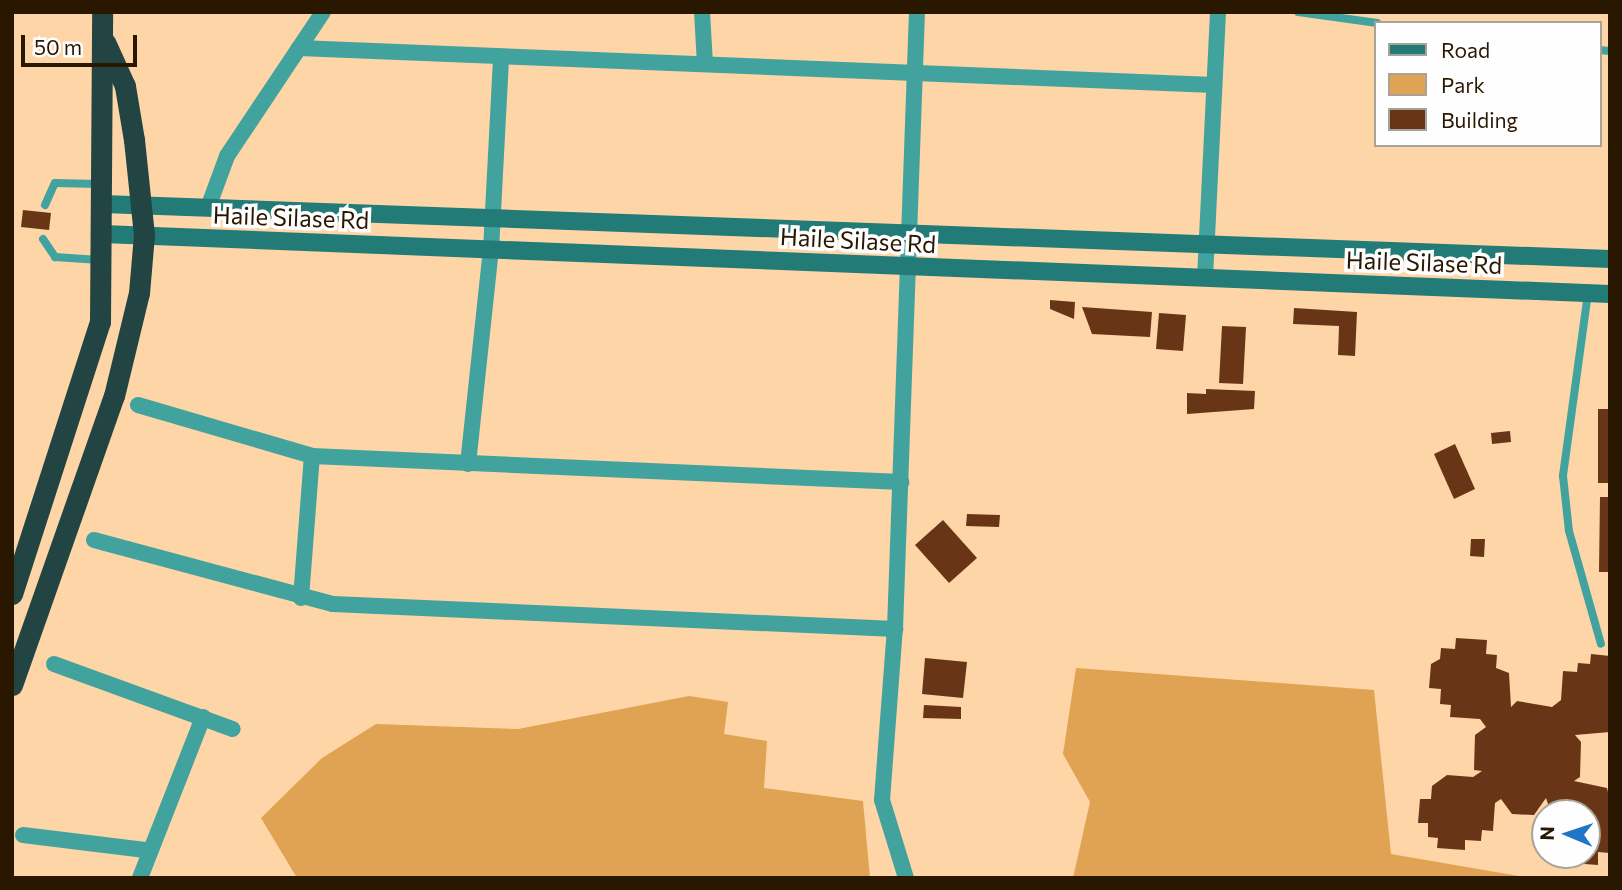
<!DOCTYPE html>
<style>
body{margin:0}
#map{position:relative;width:1622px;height:890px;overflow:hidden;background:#fed5a6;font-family:Commissioner,sans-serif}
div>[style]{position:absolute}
.green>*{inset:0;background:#e0a253}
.building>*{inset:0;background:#683616}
.lane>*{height:8px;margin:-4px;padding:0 4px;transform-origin:4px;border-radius:4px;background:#42a29d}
.street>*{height:16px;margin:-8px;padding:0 8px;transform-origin:8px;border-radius:8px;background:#42a29d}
.secondary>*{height:18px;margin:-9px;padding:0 9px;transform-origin:9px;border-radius:9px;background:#227b77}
.highway>*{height:21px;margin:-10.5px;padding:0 10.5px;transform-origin:10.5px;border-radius:10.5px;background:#224442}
span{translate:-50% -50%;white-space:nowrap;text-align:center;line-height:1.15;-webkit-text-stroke:7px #fefefe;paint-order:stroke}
.street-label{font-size:24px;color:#2a1700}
.frame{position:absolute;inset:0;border:14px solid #2a1700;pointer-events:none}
.legend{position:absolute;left:1374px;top:21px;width:228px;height:126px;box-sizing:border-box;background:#fefefe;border:2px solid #a9a298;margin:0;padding:9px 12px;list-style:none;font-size:21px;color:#2a1700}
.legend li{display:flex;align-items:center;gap:14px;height:35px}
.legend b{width:35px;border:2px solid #a9a298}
.north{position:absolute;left:1531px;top:799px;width:70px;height:70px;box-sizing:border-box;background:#fefefe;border:2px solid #a9a298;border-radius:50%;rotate:272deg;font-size:19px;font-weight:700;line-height:28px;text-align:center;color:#2a1700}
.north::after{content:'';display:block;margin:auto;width:24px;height:32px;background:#2076c4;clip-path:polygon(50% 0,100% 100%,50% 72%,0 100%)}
.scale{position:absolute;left:21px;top:35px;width:116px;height:32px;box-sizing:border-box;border:4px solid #2a1700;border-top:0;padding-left:9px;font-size:21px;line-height:24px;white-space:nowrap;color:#2a1700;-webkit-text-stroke:5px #fefefe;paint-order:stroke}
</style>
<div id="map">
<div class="green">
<i style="clip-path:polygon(1076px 668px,1374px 690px,1391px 854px,1531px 878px,1073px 878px,1090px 802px,1063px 754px)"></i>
<i style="clip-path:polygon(689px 696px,728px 702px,724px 734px,767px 741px,764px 788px,863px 801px,870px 878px,297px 878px,261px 818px,322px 758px,376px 724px,518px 729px)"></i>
</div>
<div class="building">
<i style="clip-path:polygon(23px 210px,51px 213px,49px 230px,21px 227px)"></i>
<i style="clip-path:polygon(1050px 300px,1075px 302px,1074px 319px,1050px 309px)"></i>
<i style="clip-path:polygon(1082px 307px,1152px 312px,1150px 337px,1092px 334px)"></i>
<i style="clip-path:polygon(1294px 308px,1357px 312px,1355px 356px,1338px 355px,1339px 326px,1293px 324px)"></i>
<i style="clip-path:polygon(1159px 313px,1186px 315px,1183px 351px,1156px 349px)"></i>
<i style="clip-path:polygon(1222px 326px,1246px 327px,1243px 384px,1219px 383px)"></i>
<i style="clip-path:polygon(1206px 389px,1255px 391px,1254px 409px,1187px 414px,1187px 393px,1206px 394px)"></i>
<i style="clip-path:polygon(1598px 409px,1610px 409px,1610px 483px,1598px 483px)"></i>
<i style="clip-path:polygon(1510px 431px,1511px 442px,1492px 444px,1491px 433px)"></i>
<i style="clip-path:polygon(1455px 444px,1475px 489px,1454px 499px,1434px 454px)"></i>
<i style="clip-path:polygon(1600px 497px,1610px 497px,1610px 572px,1599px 572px)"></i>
<i style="clip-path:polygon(967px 514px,1000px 515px,999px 527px,966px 526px)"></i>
<i style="clip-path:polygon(943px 520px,977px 558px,949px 583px,915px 545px)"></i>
<i style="clip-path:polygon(1471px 539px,1485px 539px,1484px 557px,1470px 556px)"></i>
<i style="clip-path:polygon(1456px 638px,1487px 640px,1486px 654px,1497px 655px,1496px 668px,1509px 673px,1511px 707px,1517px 701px,1552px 707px,1561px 700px,1563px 671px,1577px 672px,1578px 663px,1590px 664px,1591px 654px,1610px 656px,1610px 732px,1575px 735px,1581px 742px,1580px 777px,1574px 781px,1607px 788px,1610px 800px,1610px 853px,1598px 852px,1598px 865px,1571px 863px,1572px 855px,1587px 855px,1587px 813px,1551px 813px,1546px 798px,1534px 815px,1512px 814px,1501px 799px,1495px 803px,1493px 831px,1482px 830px,1481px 841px,1465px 840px,1465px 850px,1437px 848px,1438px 838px,1428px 837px,1428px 823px,1418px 823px,1420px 799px,1431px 799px,1432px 786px,1447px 775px,1473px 777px,1482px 771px,1474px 770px,1475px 735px,1486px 727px,1480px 719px,1450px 717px,1451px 705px,1440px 704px,1441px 689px,1429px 688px,1431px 664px,1440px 659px,1441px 648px,1455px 649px)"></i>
<i style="clip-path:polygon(925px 658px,967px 662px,963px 698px,922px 694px)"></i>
<i style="clip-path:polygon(924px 705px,961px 707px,961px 719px,923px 718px)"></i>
</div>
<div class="lane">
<i style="left:1298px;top:12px;width:80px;rotate:7.9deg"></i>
<i style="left:1599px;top:50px;width:11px;rotate:5deg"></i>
<i style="left:45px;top:205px;width:24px;rotate:-66deg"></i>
<i style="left:55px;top:183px;width:44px;rotate:1.3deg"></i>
<i style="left:43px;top:239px;width:22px;rotate:56deg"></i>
<i style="left:55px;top:257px;width:44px;rotate:3.9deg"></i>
<i style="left:1588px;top:293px;width:185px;rotate:97.8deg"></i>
<i style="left:1563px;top:476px;width:55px;rotate:83.8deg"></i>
<i style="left:1569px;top:531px;width:117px;rotate:74.2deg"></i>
</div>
<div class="street">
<i style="left:702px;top:12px;width:52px;rotate:86.7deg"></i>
<i style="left:299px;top:48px;width:916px;rotate:2.32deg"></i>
<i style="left:209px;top:205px;width:52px;rotate:-69.8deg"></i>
<i style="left:227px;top:156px;width:173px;rotate:-56.3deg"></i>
<i style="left:1205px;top:278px;width:266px;rotate:-87.2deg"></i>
<i style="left:138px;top:405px;width:181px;rotate:16.3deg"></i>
<i style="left:312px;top:456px;width:590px;rotate:2.53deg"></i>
<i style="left:468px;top:464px;width:215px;rotate:-83.9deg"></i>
<i style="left:491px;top:250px;width:191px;rotate:-87deg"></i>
<i style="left:94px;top:540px;width:247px;rotate:15deg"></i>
<i style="left:333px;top:604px;width:563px;rotate:2.55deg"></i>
<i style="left:301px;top:598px;width:142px;rotate:-85.6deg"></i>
<i style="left:54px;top:664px;width:190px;rotate:20deg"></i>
<i style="left:23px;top:835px;width:123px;rotate:7deg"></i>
<i style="left:140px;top:878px;width:173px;rotate:-68.6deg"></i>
<i style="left:906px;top:878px;width:82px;rotate:-107.1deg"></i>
<i style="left:882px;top:800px;width:171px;rotate:-85.7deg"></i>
<i style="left:895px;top:629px;width:617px;rotate:-87.96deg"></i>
</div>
<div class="secondary">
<i style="left:103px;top:204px;width:1508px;rotate:2.09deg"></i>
<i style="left:103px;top:234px;width:1508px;rotate:2.28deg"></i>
</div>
<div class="highway">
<i style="left:12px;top:594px;width:286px;rotate:-72.1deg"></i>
<i style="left:100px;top:322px;width:310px;rotate:-89.6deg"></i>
<i style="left:12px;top:685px;width:306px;rotate:-70.6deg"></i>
<i style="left:114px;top:396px;width:106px;rotate:-76.4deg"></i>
<i style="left:139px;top:293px;width:58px;rotate:-85.1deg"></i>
<i style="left:144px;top:235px;width:96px;rotate:-96deg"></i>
<i style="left:134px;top:140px;width:55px;rotate:-99.5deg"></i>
<i style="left:125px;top:86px;width:48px;rotate:-114.4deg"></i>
</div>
<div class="street-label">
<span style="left:291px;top:217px;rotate:2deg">Haile Silase Rd</span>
<span style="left:858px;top:240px;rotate:3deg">Haile Silase Rd</span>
<span style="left:1424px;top:262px;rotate:2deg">Haile Silase Rd</span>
</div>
<div class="frame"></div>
<ul class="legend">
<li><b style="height:9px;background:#227b77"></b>Road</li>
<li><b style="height:19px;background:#e0a253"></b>Park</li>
<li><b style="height:19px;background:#683616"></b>Building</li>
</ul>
<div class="north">N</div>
<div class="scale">50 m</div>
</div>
